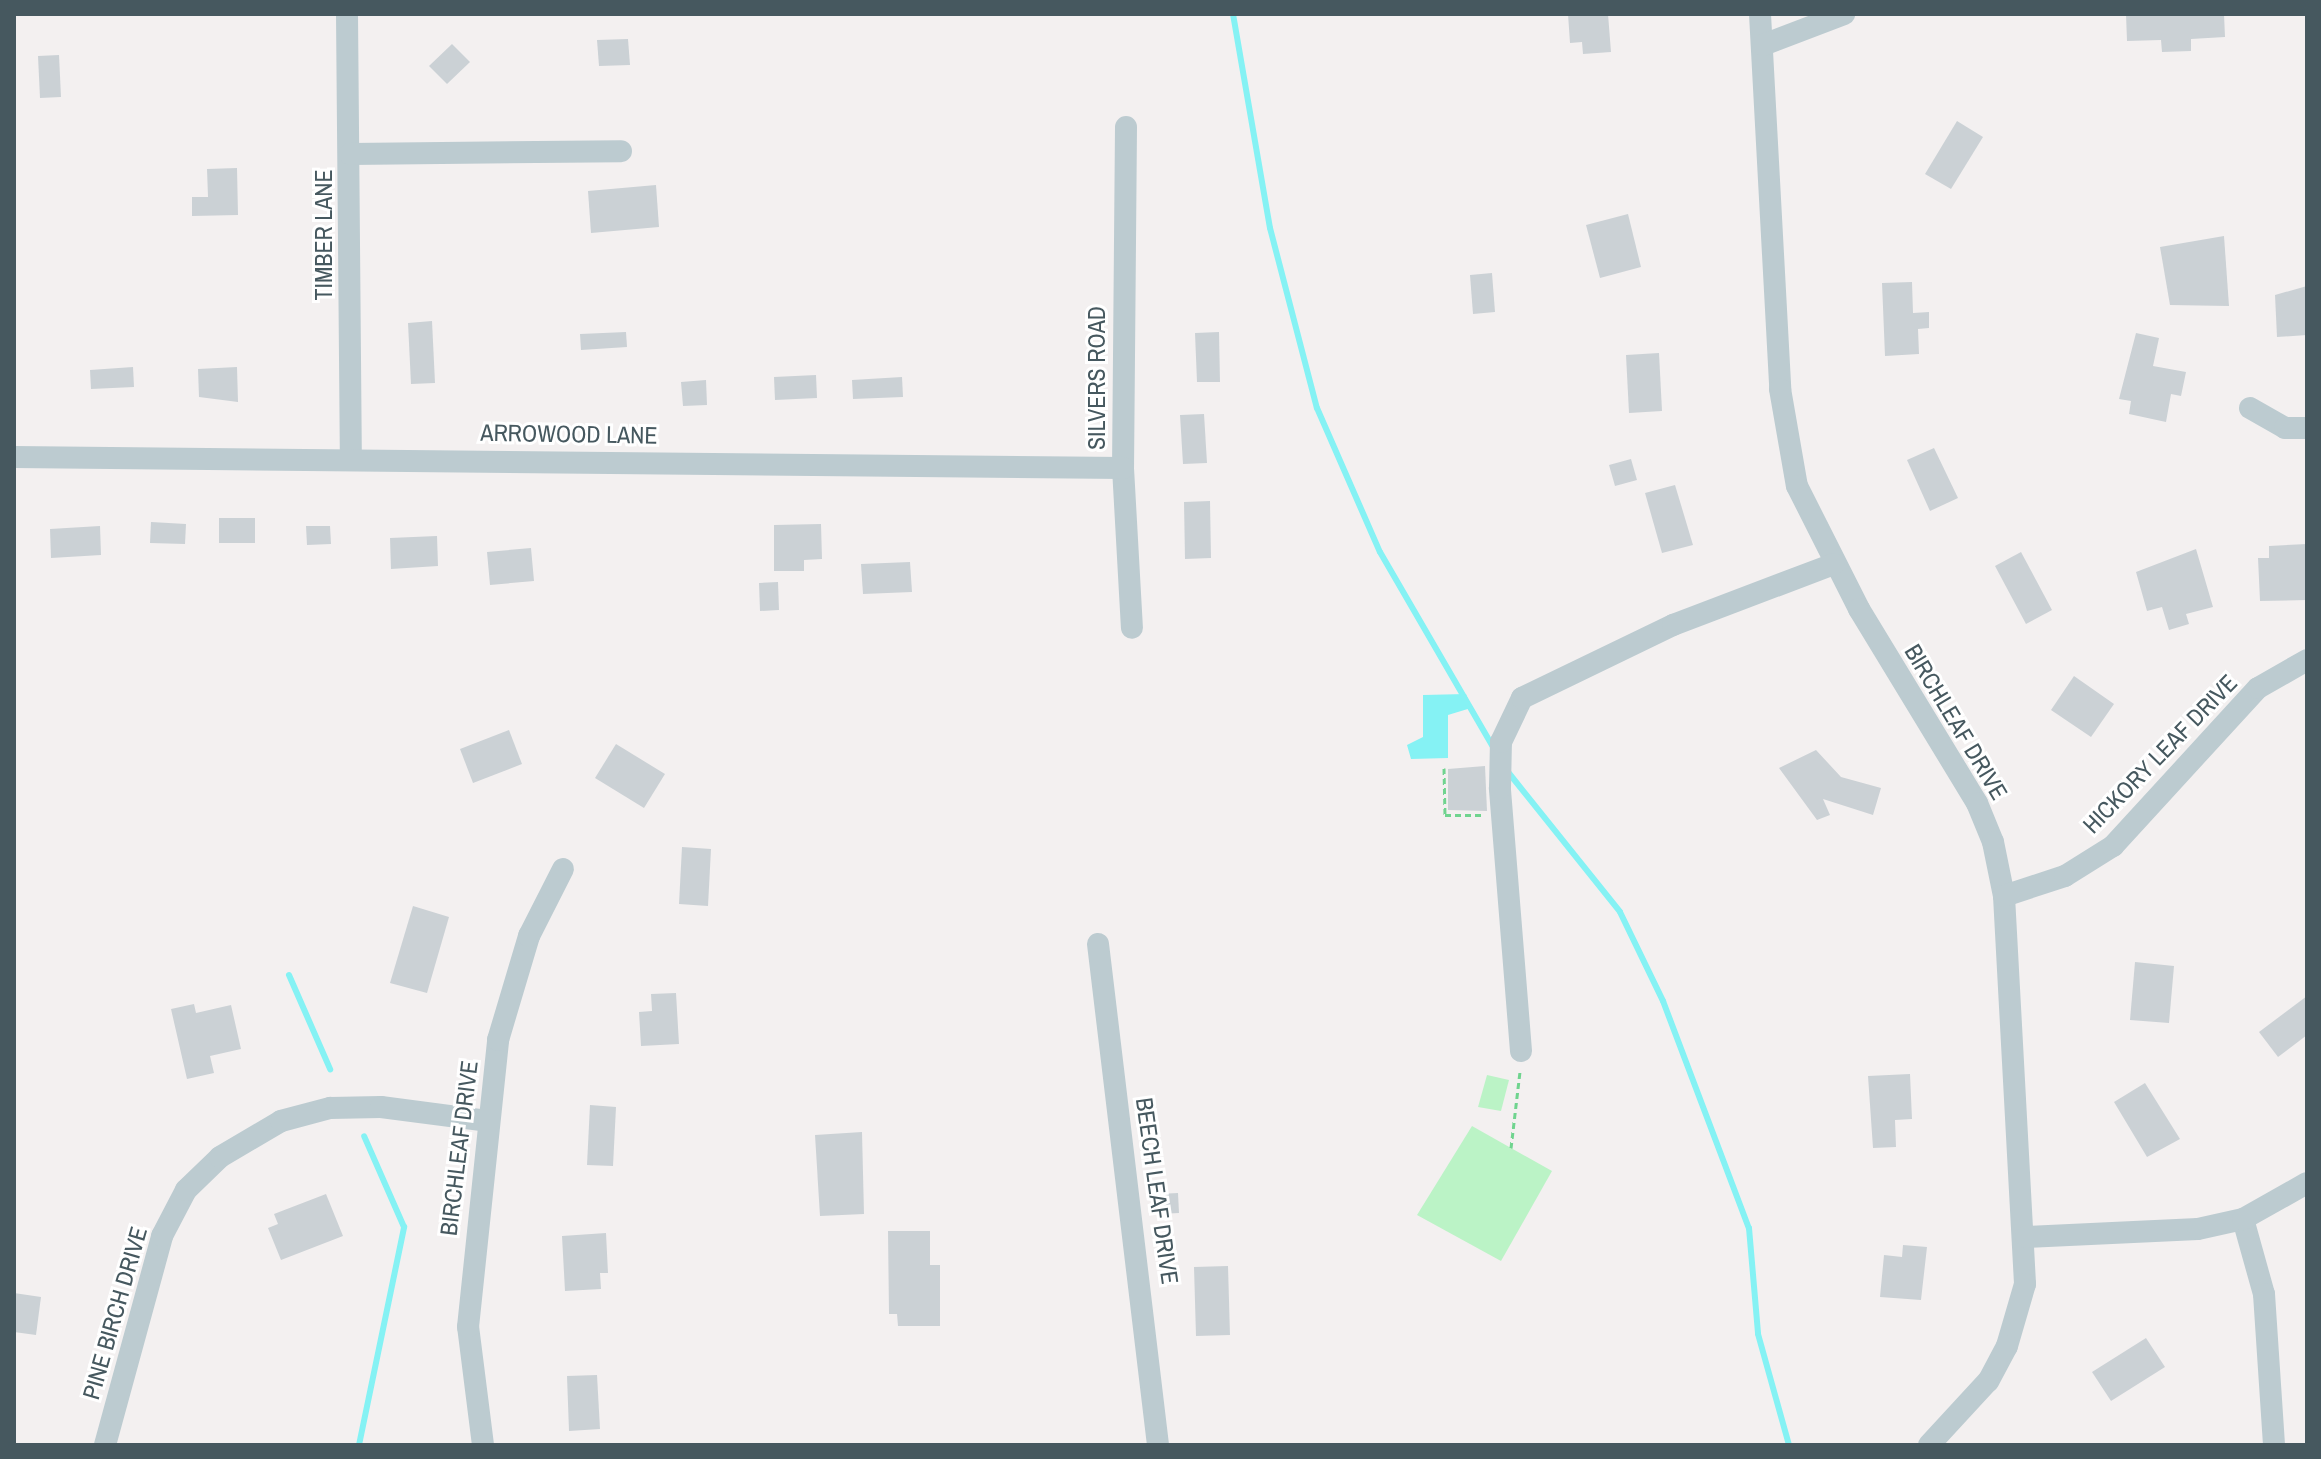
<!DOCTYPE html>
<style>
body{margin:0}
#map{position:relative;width:2321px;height:1459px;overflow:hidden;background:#f3f0f0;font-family:"Archivo Narrow",sans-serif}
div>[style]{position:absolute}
.green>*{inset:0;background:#bbf3c6}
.water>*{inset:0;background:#85f2f4}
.stream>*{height:6px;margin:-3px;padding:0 3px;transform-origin:3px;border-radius:3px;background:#85f2f4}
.building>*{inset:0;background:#cbd1d5}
.path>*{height:3px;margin-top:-1.5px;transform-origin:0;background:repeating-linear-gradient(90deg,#70d48f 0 6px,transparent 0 10px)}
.minor>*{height:22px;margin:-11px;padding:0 11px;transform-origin:11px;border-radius:11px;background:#bccbd0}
span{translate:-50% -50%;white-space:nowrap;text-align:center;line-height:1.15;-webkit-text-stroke:6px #fff;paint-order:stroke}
.street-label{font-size:24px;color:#46585f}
.frame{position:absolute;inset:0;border:16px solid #46585f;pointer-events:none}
</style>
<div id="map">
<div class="green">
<i style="clip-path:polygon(1487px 1075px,1509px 1080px,1501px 1111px,1478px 1107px)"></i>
<i style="clip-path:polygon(1472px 1126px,1552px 1171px,1501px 1261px,1417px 1215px)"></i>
</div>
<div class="water">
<i style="clip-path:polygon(1466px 694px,1471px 708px,1448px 715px,1448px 758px,1411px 759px,1407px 745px,1423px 737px,1423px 695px)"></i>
</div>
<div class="stream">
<i style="left:1233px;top:14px;width:217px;rotate:80.2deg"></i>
<i style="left:1270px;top:228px;width:186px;rotate:75.4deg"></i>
<i style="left:1317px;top:408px;width:157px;rotate:66.4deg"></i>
<i style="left:1380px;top:552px;width:228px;rotate:59.9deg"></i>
<i style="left:1508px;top:772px;width:179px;rotate:51.3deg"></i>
<i style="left:1620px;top:912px;width:99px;rotate:64.2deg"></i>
<i style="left:1663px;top:1001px;width:243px;rotate:69.3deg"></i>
<i style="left:1749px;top:1228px;width:106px;rotate:85.1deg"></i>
<i style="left:1758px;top:1334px;width:115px;rotate:74.4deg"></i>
<i style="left:289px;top:975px;width:103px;rotate:66.4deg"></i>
<i style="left:359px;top:1445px;width:223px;rotate:-78.3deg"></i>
<i style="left:404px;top:1227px;width:99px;rotate:-113.7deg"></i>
</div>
<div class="building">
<i style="clip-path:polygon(1568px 14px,1608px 14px,1611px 52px,1583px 54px,1582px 42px,1570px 43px)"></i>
<i style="clip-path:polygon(2126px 14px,2224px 14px,2225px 37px,2191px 39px,2191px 51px,2162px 52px,2161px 40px,2127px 41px)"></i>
<i style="clip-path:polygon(628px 39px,630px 65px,599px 66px,597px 40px)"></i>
<i style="clip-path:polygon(452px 44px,470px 62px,447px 84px,429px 66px)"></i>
<i style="clip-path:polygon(59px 55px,61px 97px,40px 98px,38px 56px)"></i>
<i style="clip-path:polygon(1957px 121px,1983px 137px,1951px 189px,1925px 174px)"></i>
<i style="clip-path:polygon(237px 168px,238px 215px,192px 216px,192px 197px,208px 197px,207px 169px)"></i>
<i style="clip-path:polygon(656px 185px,659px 227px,591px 233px,588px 191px)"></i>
<i style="clip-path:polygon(1628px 214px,1641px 267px,1600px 278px,1586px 225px)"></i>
<i style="clip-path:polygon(2224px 236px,2229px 306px,2170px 305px,2160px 247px)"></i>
<i style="clip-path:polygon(1492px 273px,1495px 312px,1473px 314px,1470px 275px)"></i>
<i style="clip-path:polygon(1912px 282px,1913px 313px,1929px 312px,1929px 328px,1918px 329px,1919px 354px,1885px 356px,1882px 283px)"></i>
<i style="clip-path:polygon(2307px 286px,2307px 335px,2277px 337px,2275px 295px)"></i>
<i style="clip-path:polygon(432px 321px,435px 383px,411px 384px,408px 323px)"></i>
<i style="clip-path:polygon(626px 332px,627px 347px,581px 350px,580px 334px)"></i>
<i style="clip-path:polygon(1219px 332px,1220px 382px,1197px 382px,1195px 333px)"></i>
<i style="clip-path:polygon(2136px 333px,2159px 338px,2153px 366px,2186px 372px,2181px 396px,2171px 394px,2166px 422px,2129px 414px,2131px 401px,2119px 399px)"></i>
<i style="clip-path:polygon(1659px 353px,1662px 411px,1629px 413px,1626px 355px)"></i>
<i style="clip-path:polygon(133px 367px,134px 387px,91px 389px,90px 370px)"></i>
<i style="clip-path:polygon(237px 367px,238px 402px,199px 397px,198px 369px)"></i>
<i style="clip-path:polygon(816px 375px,817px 398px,775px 400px,774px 377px)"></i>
<i style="clip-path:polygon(902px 377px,903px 397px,853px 399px,852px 380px)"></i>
<i style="clip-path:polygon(706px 380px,707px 405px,683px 406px,681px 382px)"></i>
<i style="clip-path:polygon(1204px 414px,1207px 463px,1183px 464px,1180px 415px)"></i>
<i style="clip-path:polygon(1934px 448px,1958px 498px,1930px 511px,1907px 460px)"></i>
<i style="clip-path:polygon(1631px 459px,1637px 480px,1615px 486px,1609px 465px)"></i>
<i style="clip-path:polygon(1675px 485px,1693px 545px,1662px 553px,1645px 493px)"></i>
<i style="clip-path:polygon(1210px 501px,1211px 558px,1185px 559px,1184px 502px)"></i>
<i style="clip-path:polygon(219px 518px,255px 518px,255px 543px,219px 543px)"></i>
<i style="clip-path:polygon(151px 522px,186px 524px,185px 544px,150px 543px)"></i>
<i style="clip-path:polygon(821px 524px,822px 559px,804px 560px,804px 571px,774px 571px,774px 525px)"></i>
<i style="clip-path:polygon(100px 526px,101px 555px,51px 558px,50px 529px)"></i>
<i style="clip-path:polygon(306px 526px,330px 526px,331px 544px,307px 545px)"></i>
<i style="clip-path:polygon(437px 536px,438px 566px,391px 569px,390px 538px)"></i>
<i style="clip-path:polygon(2307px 544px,2307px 600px,2260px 601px,2258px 558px,2269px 558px,2269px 546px)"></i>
<i style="clip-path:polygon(531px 548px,534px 581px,490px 585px,487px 552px)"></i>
<i style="clip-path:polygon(2196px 549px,2213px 607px,2186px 614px,2189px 624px,2169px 630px,2162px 607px,2147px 611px,2136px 572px)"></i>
<i style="clip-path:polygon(2021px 552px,2052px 610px,2026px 624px,1995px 566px)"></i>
<i style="clip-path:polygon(910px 562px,912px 592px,863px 594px,861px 564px)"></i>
<i style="clip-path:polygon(778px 582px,779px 610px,760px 611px,759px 583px)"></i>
<i style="clip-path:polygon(2074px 676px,2114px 704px,2091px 737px,2051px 710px)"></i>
<i style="clip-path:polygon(509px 730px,522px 764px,473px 783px,460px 749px)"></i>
<i style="clip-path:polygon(616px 744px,665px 774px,644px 808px,595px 778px)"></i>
<i style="clip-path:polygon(1816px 750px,1841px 777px,1881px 788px,1873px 815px,1823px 799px,1830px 815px,1817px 820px,1779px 768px)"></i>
<i style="clip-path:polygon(1485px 766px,1487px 811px,1448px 810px,1448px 769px)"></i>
<i style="clip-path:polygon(682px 847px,711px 849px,708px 906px,679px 904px)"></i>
<i style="clip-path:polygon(413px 906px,449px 917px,427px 993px,390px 983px)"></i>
<i style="clip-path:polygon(2135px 962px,2174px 966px,2169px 1023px,2130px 1020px)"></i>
<i style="clip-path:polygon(676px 993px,679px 1044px,641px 1046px,639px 1012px,652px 1011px,651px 994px)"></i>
<i style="clip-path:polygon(2307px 996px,2307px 1035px,2278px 1057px,2259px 1032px)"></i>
<i style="clip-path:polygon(194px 1004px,196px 1013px,231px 1005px,241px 1049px,210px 1056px,214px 1073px,187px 1079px,171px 1009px)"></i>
<i style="clip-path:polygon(1910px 1074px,1912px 1119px,1895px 1120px,1896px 1147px,1873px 1148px,1868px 1076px)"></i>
<i style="clip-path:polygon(2145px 1083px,2180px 1139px,2147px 1157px,2114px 1102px)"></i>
<i style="clip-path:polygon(590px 1105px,616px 1107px,613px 1166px,587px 1165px)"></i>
<i style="clip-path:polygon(862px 1132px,864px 1214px,820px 1216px,815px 1135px)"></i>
<i style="clip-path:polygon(1178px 1193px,1179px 1213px,1159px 1214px,1158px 1194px)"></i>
<i style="clip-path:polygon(326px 1194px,343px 1236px,281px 1260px,268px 1228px,278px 1224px,274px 1214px)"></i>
<i style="clip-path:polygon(888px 1231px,930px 1231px,930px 1265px,940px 1265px,940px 1326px,898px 1326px,897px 1314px,889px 1314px)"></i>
<i style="clip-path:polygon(606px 1233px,608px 1273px,600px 1273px,601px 1289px,565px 1291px,562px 1236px)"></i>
<i style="clip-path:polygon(1903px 1245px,1927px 1247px,1921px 1300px,1880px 1297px,1884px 1255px,1902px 1257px)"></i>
<i style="clip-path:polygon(1228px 1266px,1230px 1335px,1196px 1336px,1194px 1267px)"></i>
<i style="clip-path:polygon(14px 1293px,41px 1297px,36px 1335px,14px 1332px)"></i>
<i style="clip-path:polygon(2146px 1338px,2165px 1367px,2111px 1401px,2092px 1372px)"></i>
<i style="clip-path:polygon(597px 1375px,600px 1429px,569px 1431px,567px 1376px)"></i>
</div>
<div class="path">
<i style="left:1444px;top:768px;width:47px;rotate:88.8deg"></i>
<i style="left:1445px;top:815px;width:36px"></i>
<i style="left:1511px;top:1148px;width:78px;rotate:-83.3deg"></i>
</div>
<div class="minor">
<i style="left:347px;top:14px;width:442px;rotate:89.5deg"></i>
<i style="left:1760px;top:14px;width:376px;rotate:86.9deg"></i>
<i style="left:1780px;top:389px;width:98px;rotate:80.1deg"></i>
<i style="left:1797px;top:486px;width:138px;rotate:63.2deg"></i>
<i style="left:1859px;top:609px;width:227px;rotate:58.7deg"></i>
<i style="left:1977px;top:803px;width:42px;rotate:67.7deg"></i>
<i style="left:1993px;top:842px;width:55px;rotate:78.5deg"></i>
<i style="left:2004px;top:896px;width:389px;rotate:86.9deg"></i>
<i style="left:2025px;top:1284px;width:65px;rotate:106.2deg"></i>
<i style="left:2007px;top:1346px;width:40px;rotate:118deg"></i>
<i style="left:1988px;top:1381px;width:87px;rotate:132.7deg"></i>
<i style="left:1763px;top:45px;width:87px;rotate:-20.9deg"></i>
<i style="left:1126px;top:127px;width:341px;rotate:90.5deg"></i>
<i style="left:1123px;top:468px;width:160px;rotate:86.8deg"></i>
<i style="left:350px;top:154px;width:271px;rotate:-0.6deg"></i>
<i style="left:2250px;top:408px;width:40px;rotate:29.7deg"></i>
<i style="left:2285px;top:428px;width:22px"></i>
<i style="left:14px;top:457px;width:1109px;rotate:0.57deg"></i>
<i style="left:2004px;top:896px;width:64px;rotate:-18.2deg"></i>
<i style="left:2065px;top:876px;width:57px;rotate:-32deg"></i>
<i style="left:2113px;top:846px;width:214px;rotate:-47.5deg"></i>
<i style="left:2258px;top:688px;width:56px;rotate:-29.7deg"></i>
<i style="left:1098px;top:944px;width:505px;rotate:83.17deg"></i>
<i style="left:1521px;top:1051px;width:264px;rotate:-94.6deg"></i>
<i style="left:1500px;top:788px;width:46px;rotate:-88.8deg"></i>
<i style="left:1501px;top:742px;width:49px;rotate:-64.5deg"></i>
<i style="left:1522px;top:698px;width:168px;rotate:-25.8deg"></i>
<i style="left:1673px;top:625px;width:172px;rotate:-20.8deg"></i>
<i style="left:2243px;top:1219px;width:78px;rotate:74.4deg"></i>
<i style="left:2264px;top:1294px;width:151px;rotate:86.2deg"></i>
<i style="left:2026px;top:1237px;width:172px;rotate:-2.7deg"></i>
<i style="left:2198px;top:1229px;width:46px;rotate:-12.5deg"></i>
<i style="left:2243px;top:1219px;width:73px;rotate:-29.4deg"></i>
<i style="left:105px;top:1445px;width:217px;rotate:-74.7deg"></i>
<i style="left:162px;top:1236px;width:52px;rotate:-62.4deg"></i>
<i style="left:186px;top:1190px;width:47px;rotate:-44.1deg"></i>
<i style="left:220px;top:1157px;width:71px;rotate:-30.5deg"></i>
<i style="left:281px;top:1121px;width:51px;rotate:-14.9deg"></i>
<i style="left:330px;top:1108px;width:51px;rotate:-1.1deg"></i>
<i style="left:381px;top:1107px;width:107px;rotate:7.5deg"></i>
<i style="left:483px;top:1445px;width:119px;rotate:-97.2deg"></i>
<i style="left:468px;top:1327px;width:289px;rotate:-84deg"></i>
<i style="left:498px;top:1040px;width:109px;rotate:-73.4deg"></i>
<i style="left:529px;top:936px;width:75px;rotate:-63.1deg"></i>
</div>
<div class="street-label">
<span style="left:324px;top:235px;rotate:-90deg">TIMBER LANE</span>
<span style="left:1097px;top:378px;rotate:-90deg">SILVERS ROAD</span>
<span style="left:569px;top:434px;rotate:1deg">ARROWOOD LANE</span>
<span style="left:1956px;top:722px;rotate:59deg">BIRCHLEAF DRIVE</span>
<span style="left:2160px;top:754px;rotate:-46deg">HICKORY LEAF DRIVE</span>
<span style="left:459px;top:1148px;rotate:-83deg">BIRCHLEAF DRIVE</span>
<span style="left:1157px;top:1191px;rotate:82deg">BEECH LEAF DRIVE</span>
<span style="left:115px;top:1313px;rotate:-74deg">PINE BIRCH DRIVE</span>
</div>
<div class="frame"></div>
</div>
